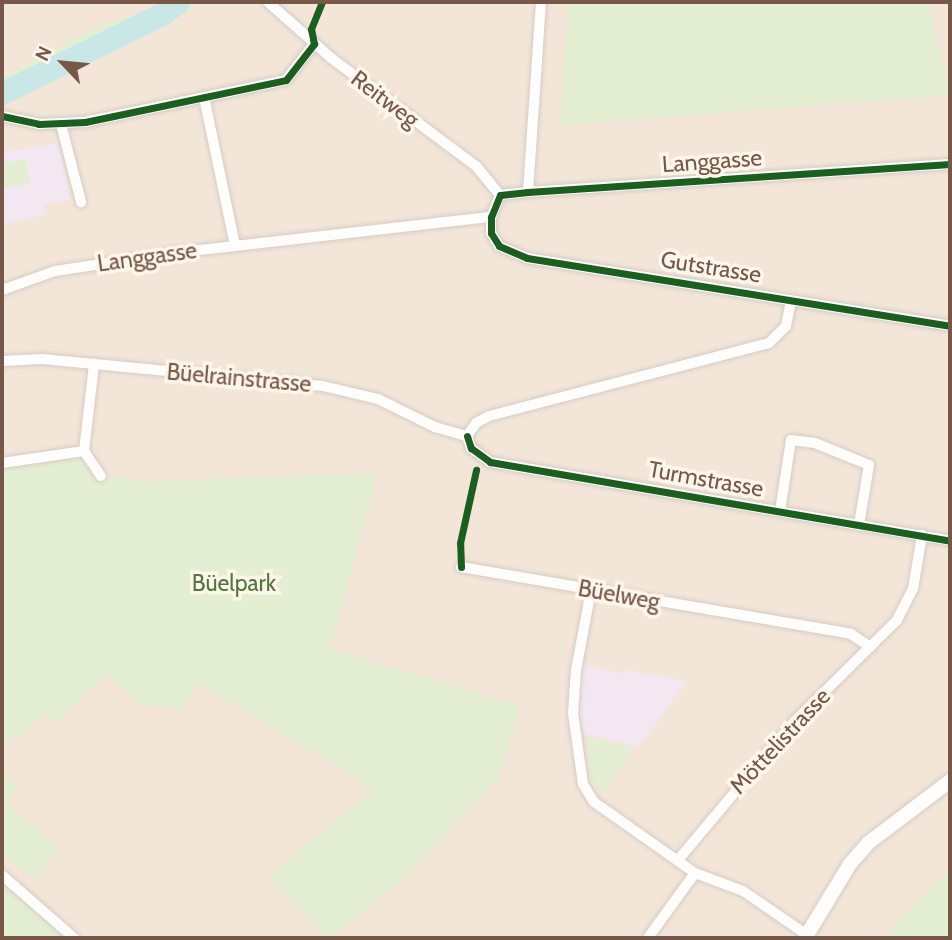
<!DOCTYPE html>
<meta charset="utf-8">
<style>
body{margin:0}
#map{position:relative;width:952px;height:940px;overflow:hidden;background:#f7f1e9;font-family:Cabin,sans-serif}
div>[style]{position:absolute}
.residential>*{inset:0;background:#f3e6d9}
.education>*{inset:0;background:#f3e8f2}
.green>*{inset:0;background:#e4eed3}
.river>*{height:23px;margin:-11.5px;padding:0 11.5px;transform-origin:11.5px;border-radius:11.5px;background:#cae7e8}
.roads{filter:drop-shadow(0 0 2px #d6ccc6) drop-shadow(0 0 2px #d6ccc6)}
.minor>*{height:10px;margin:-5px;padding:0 5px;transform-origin:5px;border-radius:5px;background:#fefdfc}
.secondary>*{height:14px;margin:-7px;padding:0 7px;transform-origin:7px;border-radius:7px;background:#fefdfc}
.cycleway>*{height:7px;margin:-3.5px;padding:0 3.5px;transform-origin:3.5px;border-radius:3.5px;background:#1b5e20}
span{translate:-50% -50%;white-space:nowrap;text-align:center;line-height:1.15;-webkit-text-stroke:7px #fff6eb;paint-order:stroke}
.street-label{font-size:23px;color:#775748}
.park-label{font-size:23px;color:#50773c}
.frame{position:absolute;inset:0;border:4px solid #775748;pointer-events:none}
.north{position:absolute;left:28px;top:28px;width:70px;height:70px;-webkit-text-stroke:5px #fff6eb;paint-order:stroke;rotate:296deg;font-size:19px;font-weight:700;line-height:28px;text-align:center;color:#775748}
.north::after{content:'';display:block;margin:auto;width:24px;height:32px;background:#775748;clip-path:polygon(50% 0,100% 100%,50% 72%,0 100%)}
</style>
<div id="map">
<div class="residential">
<i style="clip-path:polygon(2px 2px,950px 2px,950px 938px,2px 938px)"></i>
</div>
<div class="education">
<i style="clip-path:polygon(58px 143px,71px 199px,44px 205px,46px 214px,2px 225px,2px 152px)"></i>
<i style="clip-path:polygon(577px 664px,624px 674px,626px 670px,687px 681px,638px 747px,576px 732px)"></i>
</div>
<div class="green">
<i style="clip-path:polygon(167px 2px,196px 2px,187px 12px,2px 105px,2px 77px,100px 25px,154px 11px)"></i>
<i style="clip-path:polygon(568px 2px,928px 2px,950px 95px,559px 126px)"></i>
<i style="clip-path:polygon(26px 159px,30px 184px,2px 188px,2px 163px)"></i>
<i style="clip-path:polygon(84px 451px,101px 476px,144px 481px,378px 473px,330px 649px,520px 706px,497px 780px,404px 879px,329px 938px,268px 876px,374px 789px,199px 684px,183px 709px,140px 705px,106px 674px,57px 723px,45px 715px,2px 748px,2px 463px)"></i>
<i style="clip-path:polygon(584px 737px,632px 748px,601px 796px,591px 778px)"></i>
<i style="clip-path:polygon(2px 771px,20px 785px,5px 802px,59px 849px,35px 879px,2px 854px)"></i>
<i style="clip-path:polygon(950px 869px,950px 938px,884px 938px,942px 877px)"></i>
<i style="clip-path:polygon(2px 875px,74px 938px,2px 938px)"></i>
</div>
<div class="river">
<i style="left:2px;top:93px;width:178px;rotate:-26.3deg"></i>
<i style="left:162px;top:14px;width:20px;rotate:-37deg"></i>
</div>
<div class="roads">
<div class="minor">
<i style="left:268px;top:2px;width:84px;rotate:41.6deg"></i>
<i style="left:331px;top:58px;width:182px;rotate:36.7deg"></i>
<i style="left:477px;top:167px;width:36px;rotate:51deg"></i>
<i style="left:204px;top:97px;width:151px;rotate:78.2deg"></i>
<i style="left:2px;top:116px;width:38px;rotate:12deg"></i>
<i style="left:39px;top:124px;width:46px;rotate:-2.5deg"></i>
<i style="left:85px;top:122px;width:205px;rotate:-11.8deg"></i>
<i style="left:286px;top:80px;width:46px;rotate:-52.1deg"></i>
<i style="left:61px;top:124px;width:81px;rotate:75.6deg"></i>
<i style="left:950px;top:164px;width:423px;rotate:176.2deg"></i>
<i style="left:528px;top:192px;width:28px;rotate:174deg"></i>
<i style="left:500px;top:195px;width:24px;rotate:112deg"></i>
<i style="left:491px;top:217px;width:16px;rotate:90deg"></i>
<i style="left:491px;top:233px;width:15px;rotate:58deg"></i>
<i style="left:499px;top:246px;width:30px;rotate:23deg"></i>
<i style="left:527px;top:258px;width:428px;rotate:9.1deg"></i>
<i style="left:528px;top:192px;width:190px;rotate:-86.1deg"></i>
<i style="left:2px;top:290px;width:56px;rotate:-19.7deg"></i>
<i style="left:55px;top:271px;width:120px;rotate:-8.6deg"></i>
<i style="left:174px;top:253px;width:319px;rotate:-6.5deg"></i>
<i style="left:2px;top:361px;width:40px;rotate:-2.9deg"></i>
<i style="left:42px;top:359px;width:282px;rotate:5.5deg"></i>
<i style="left:323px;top:386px;width:57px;rotate:13.3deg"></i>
<i style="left:378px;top:399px;width:64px;rotate:26.2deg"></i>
<i style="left:435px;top:427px;width:33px;rotate:16deg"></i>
<i style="left:467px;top:436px;width:13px;rotate:72deg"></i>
<i style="left:471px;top:448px;width:24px;rotate:36deg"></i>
<i style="left:490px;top:462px;width:467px;rotate:9.7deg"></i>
<i style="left:467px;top:436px;width:16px;rotate:-55deg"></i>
<i style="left:476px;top:423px;width:15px;rotate:-28deg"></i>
<i style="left:489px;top:416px;width:289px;rotate:-14.6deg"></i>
<i style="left:769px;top:343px;width:24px;rotate:-45deg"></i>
<i style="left:786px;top:326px;width:26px;rotate:-79deg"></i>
<i style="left:84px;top:451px;width:88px;rotate:-83.4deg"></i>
<i style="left:84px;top:451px;width:30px;rotate:56deg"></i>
<i style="left:2px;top:463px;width:83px;rotate:-8.3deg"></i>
<i style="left:780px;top:511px;width:72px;rotate:-81.2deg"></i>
<i style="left:791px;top:440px;width:24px;rotate:7deg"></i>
<i style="left:815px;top:443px;width:58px;rotate:22.2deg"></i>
<i style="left:869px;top:465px;width:61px;rotate:99.5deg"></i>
<i style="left:461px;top:567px;width:396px;rotate:9.7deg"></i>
<i style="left:851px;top:634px;width:23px;rotate:34deg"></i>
<i style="left:591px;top:590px;width:81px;rotate:100.6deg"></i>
<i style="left:576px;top:670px;width:43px;rotate:94deg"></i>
<i style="left:573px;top:713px;width:72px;rotate:82deg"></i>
<i style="left:583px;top:784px;width:21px;rotate:59deg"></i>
<i style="left:594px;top:802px;width:123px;rotate:35.1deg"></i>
<i style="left:695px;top:873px;width:80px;rotate:125.9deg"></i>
<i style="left:678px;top:860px;width:180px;rotate:-50deg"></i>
<i style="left:794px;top:722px;width:145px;rotate:-44.7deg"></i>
<i style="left:897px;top:620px;width:35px;rotate:-63deg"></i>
<i style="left:913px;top:589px;width:55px;rotate:-80.5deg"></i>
<i style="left:695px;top:873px;width:51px;rotate:20.6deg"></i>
<i style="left:743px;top:891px;width:78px;rotate:34.5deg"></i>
<i style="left:2px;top:875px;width:96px;rotate:41.2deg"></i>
</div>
<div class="secondary">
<i style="left:805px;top:938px;width:87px;rotate:-58.7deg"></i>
<i style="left:850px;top:864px;width:28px;rotate:-49deg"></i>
<i style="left:868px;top:843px;width:103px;rotate:-37.1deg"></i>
</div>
</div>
<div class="cycleway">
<i style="left:2px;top:116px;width:38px;rotate:12deg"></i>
<i style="left:39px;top:124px;width:46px;rotate:-2.5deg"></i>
<i style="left:85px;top:122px;width:205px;rotate:-11.8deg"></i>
<i style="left:286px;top:80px;width:46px;rotate:-52.1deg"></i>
<i style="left:314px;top:44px;width:15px;rotate:-101deg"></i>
<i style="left:311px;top:29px;width:29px;rotate:-68deg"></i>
<i style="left:950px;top:164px;width:423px;rotate:176.2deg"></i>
<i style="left:528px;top:192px;width:28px;rotate:174deg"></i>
<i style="left:500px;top:195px;width:24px;rotate:112deg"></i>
<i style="left:491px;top:217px;width:16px;rotate:90deg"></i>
<i style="left:491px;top:233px;width:15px;rotate:58deg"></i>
<i style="left:499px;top:246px;width:30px;rotate:23deg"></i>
<i style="left:527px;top:258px;width:428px;rotate:9.1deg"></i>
<i style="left:467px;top:436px;width:13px;rotate:72deg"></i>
<i style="left:471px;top:448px;width:24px;rotate:36deg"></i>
<i style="left:490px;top:462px;width:467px;rotate:9.7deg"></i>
<i style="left:461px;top:567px;width:24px;rotate:-92deg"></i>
<i style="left:460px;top:543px;width:75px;rotate:-77.6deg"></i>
</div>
<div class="street-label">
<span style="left:385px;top:99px;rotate:37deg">Reitweg</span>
<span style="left:712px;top:161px;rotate:-4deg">Langgasse</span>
<span style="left:147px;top:257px;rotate:-8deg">Langgasse</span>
<span style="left:711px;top:267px;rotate:9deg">Gutstrasse</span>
<span style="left:239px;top:378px;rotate:5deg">Büelrainstrasse</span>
<span style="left:706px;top:479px;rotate:10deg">Turmstrasse</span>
<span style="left:619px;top:595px;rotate:10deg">Büelweg</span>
<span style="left:780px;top:741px;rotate:-47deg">Möttelistrasse</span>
</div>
<div class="park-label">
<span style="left:234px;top:583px">Büelpark</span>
</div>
<div class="frame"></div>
<div class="north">N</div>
</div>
